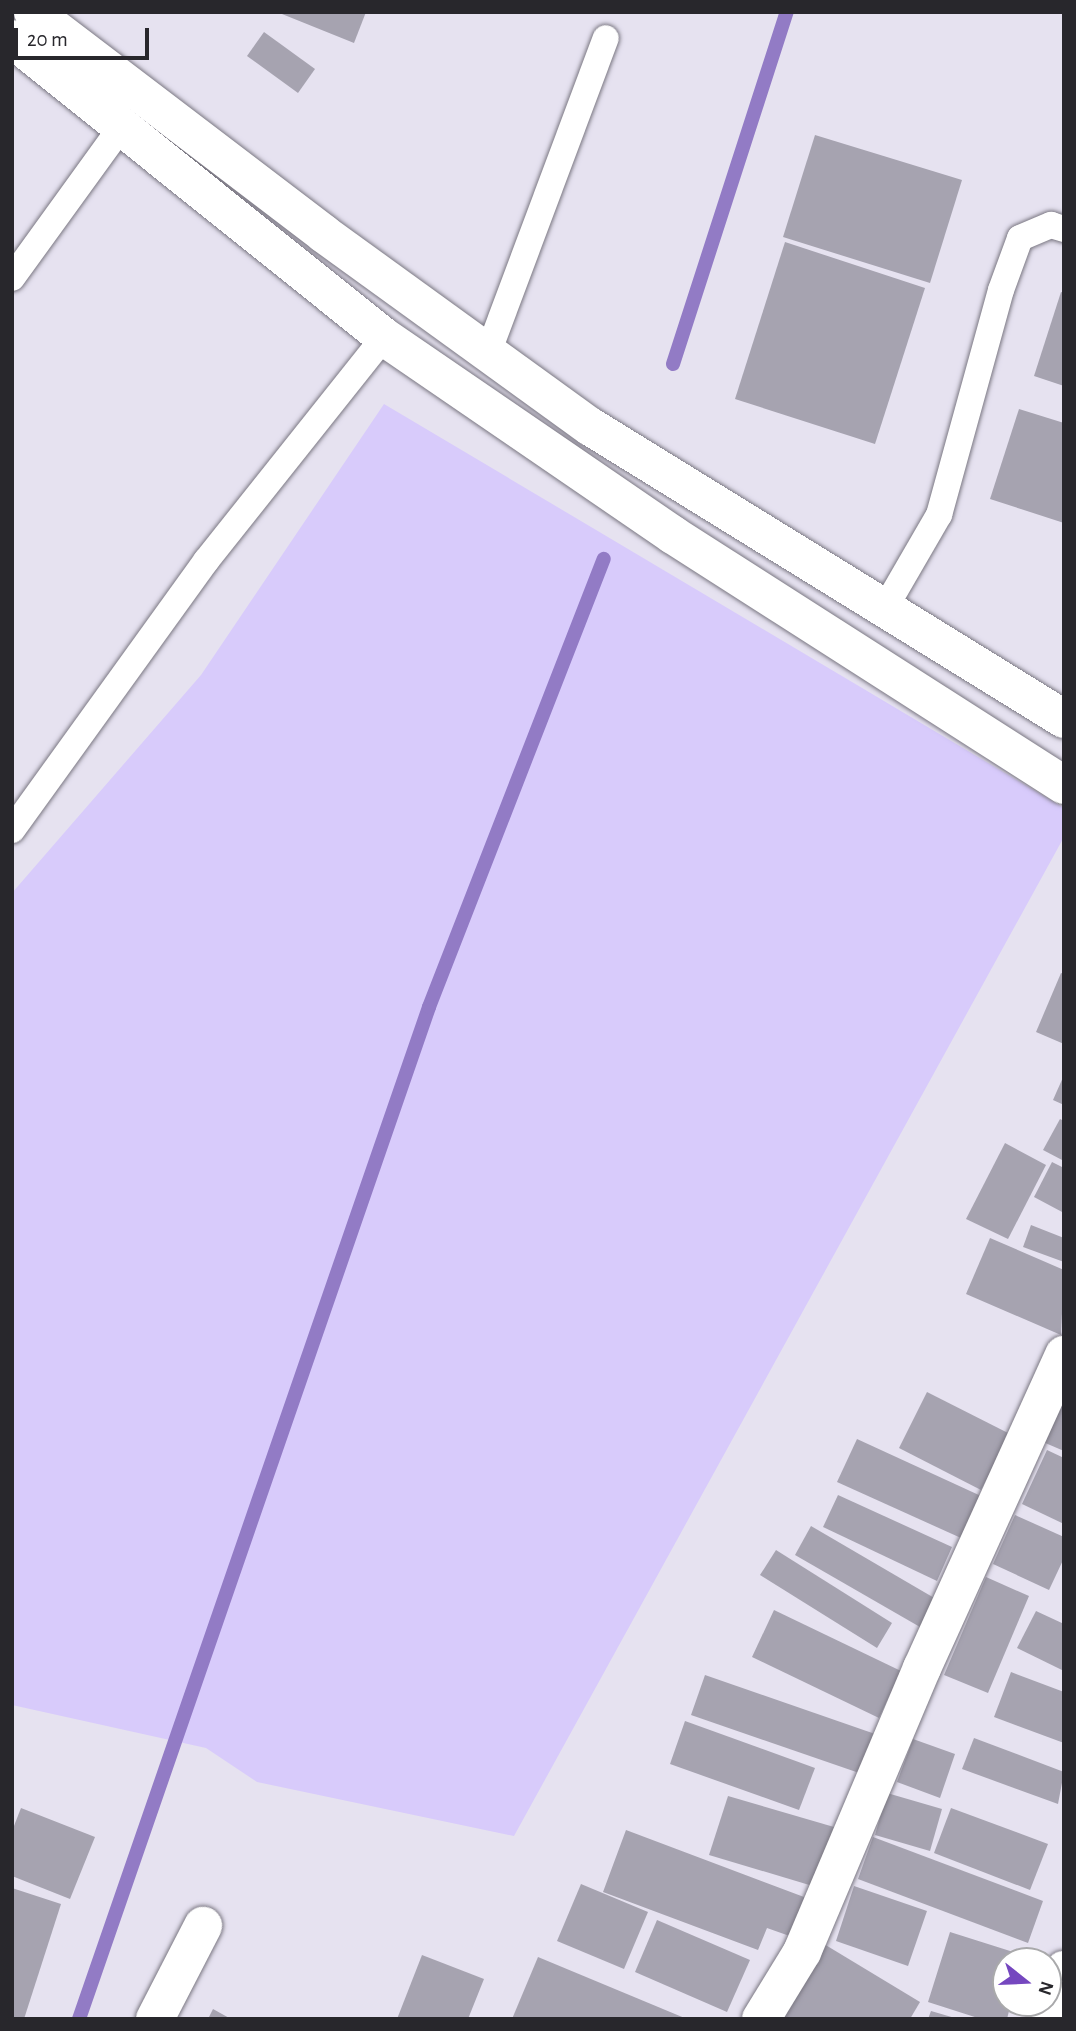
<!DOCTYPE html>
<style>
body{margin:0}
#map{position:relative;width:1076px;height:2031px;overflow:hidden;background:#e6e2f0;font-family:"Alegreya Sans",sans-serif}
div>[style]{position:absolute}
.green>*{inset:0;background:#d8cbfb}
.stream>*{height:14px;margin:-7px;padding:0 7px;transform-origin:7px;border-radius:7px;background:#927bc5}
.building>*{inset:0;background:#a6a3b0}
.roads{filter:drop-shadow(0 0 2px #7a7782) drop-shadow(0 0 2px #7a7782)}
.service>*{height:26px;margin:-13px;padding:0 13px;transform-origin:13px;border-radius:13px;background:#fff}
.minor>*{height:38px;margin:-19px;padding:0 19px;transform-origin:19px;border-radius:19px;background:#fff}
.tertiary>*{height:38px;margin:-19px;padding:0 19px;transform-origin:19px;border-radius:19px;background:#fff}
span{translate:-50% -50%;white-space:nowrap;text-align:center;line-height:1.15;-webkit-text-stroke:7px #fff;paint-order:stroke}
.frame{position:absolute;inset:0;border:14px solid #28272c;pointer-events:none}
.north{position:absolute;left:992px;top:1947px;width:70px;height:70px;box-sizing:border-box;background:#fff;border:2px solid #a9a9ab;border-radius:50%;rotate:108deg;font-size:19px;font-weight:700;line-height:28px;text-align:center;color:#28272c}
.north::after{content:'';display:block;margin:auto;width:24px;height:32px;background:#7547bf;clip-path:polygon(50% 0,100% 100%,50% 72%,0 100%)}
.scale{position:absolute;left:14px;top:28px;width:135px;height:32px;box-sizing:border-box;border:4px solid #28272c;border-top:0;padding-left:9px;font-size:21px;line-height:24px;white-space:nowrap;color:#28272c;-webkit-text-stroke:5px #fff;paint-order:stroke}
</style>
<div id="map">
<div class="green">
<i style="clip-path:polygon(384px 404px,1064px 808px,1064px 837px,514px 1836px,257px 1782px,206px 1748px,12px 1705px,12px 893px,201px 675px)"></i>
</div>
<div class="stream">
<i style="left:673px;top:364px;width:370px;rotate:-72.1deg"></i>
<i style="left:79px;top:2019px;width:1071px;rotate:-70.92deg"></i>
<i style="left:429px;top:1007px;width:481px;rotate:-68.7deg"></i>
</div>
<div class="building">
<i style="clip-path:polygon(277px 12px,366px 12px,354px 43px)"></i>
<i style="clip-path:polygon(264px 32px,315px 69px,298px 93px,247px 56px)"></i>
<i style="clip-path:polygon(815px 135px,962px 180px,930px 283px,783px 237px)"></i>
<i style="clip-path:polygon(785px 242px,925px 288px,875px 444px,735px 399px)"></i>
<i style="clip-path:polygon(1061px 292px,1064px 293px,1064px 386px,1034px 376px)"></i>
<i style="clip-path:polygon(1019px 409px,1064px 423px,1064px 523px,990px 499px)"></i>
<i style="clip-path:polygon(1061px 973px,1064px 974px,1064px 1044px,1036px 1032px)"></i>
<i style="clip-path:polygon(1064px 1075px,1064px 1105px,1053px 1100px)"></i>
<i style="clip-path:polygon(1060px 1119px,1064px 1121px,1064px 1161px,1043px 1150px)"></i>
<i style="clip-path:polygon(1005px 1143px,1046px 1165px,1008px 1239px,966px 1219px)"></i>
<i style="clip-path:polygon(1052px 1162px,1064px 1168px,1064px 1213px,1034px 1197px)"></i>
<i style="clip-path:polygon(1031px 1225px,1064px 1238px,1064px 1262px,1023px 1247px)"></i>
<i style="clip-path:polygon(990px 1238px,1064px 1270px,1061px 1335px,966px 1294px)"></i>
<i style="clip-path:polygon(927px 1392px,1010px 1434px,981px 1490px,899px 1448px)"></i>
<i style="clip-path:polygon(1064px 1394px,1064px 1451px,1043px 1442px)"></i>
<i style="clip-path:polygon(857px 1439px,981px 1496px,961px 1538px,837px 1482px)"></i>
<i style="clip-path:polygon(1047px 1450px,1064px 1458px,1064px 1524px,1022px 1504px)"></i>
<i style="clip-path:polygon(838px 1495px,952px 1547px,937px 1581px,823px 1527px)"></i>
<i style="clip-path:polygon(1015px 1515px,1064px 1537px,1064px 1558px,1049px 1590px,993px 1564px)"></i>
<i style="clip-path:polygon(811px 1526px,936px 1599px,920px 1627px,795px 1555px)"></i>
<i style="clip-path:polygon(776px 1550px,892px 1623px,877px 1648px,760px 1575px)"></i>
<i style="clip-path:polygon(986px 1577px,1029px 1596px,988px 1693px,944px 1675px)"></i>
<i style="clip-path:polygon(774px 1610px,901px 1671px,879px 1718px,752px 1657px)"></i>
<i style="clip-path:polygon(1036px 1611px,1064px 1624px,1064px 1671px,1017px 1648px)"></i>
<i style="clip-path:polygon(1011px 1672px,1064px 1692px,1064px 1743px,994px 1717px)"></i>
<i style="clip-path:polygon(705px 1675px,878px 1735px,865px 1775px,691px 1715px)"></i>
<i style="clip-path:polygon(685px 1721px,815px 1768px,799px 1810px,670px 1764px)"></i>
<i style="clip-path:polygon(974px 1738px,1064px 1772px,1058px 1804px,962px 1769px)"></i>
<i style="clip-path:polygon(913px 1739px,955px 1754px,940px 1798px,897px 1782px)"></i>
<i style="clip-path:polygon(887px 1793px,942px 1809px,930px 1851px,875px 1835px)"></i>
<i style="clip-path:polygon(728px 1796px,834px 1827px,816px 1887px,709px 1855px)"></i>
<i style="clip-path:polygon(21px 1808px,95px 1837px,70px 1899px,12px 1876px,12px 1831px)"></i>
<i style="clip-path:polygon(951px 1808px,1048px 1844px,1030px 1890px,934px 1853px)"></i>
<i style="clip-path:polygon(626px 1830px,812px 1900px,798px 1939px,767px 1928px,758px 1950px,603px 1892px)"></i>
<i style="clip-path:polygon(873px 1837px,1043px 1901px,1028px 1943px,858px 1879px)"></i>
<i style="clip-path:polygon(581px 1884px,648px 1912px,624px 1969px,557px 1941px)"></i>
<i style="clip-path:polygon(854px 1886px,927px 1911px,908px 1966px,836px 1941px)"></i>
<i style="clip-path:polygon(12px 1888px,61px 1904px,24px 2019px,12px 2019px)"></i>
<i style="clip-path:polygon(657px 1920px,750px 1960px,727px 2012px,635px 1972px)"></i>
<i style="clip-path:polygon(950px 1932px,1026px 1956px,1024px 1961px,1006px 1961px,1006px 2003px,1011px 2003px,1007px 2019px,981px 2019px,928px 2002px)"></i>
<i style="clip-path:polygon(819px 1941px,920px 2002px,910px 2019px,784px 2019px)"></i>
<i style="clip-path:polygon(422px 1955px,484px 1979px,468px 2019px,397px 2019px)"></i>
<i style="clip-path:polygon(538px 1957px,687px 2019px,512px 2019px)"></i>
<i style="clip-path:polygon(213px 2009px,231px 2019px,208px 2019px)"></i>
<i style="clip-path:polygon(931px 2011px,955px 2018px,955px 2019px,928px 2019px)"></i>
</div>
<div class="roads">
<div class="service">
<i style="left:12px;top:278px;width:184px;rotate:-54.1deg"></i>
<i style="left:488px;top:353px;width:336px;rotate:-69.5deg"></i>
<i style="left:885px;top:608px;width:108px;rotate:-59.9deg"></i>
<i style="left:939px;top:515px;width:233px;rotate:-74.6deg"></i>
<i style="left:1001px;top:290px;width:55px;rotate:-69.9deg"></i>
<i style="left:1020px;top:238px;width:34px;rotate:-23deg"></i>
<i style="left:1051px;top:225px;width:14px;rotate:17deg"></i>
<i style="left:12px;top:830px;width:332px;rotate:-54.2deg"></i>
<i style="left:206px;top:561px;width:286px;rotate:-51.5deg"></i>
</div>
<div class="minor">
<i style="left:155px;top:2019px;width:105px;rotate:-62.7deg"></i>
<i style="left:761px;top:2019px;width:79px;rotate:-58.5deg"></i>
<i style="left:802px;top:1952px;width:308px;rotate:-67.1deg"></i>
<i style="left:922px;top:1668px;width:344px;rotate:-65.6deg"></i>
<i style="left:1047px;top:2019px;width:52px;rotate:-70.9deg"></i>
</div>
<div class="tertiary">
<i style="left:33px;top:12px;width:366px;rotate:37.3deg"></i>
<i style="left:324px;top:234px;width:329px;rotate:35.9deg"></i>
<i style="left:591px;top:427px;width:556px;rotate:31.69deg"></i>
<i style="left:12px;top:39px;width:477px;rotate:38.7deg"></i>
<i style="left:384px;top:337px;width:350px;rotate:34.4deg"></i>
<i style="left:673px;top:535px;width:464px;rotate:32.6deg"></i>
</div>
</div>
<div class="frame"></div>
<div class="north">N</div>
<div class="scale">20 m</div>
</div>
